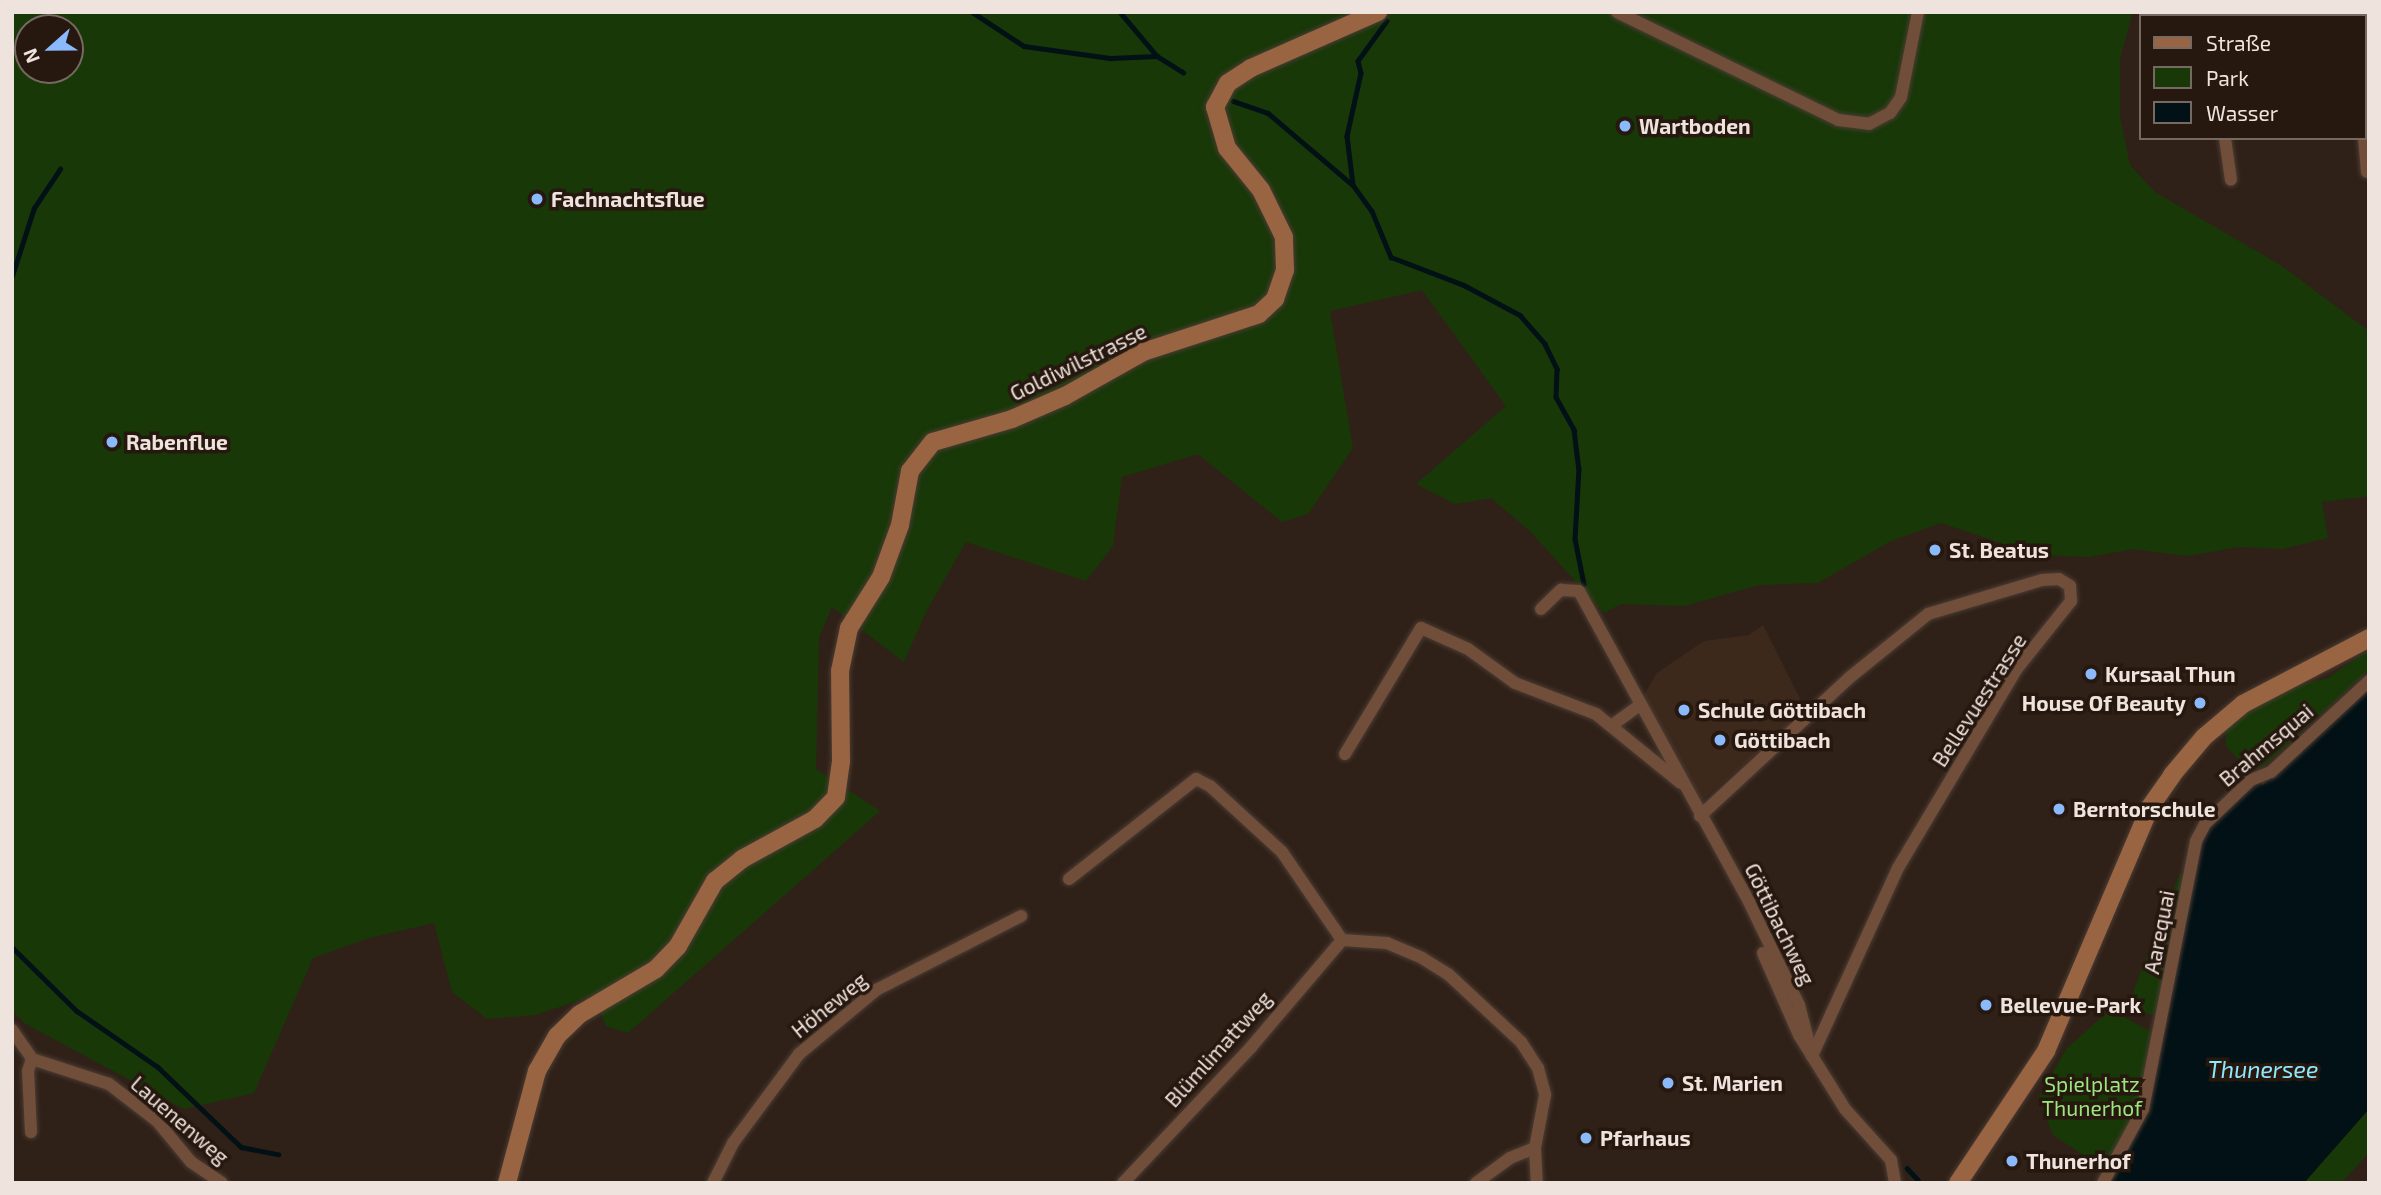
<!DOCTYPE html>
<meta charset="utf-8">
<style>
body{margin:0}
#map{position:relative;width:2381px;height:1195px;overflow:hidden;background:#302118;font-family:"Exo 2",sans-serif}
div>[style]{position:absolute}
.built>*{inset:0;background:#3d281c}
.green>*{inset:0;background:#183808}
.water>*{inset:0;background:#021115}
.stream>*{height:4.5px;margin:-2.25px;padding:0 2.25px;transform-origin:2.25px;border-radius:2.25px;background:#021115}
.roads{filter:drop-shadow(0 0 2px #4b3c34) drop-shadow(0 0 2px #4b3c34)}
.street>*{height:12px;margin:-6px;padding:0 6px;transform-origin:6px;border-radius:6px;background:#704e39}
.secondary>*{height:18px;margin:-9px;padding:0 9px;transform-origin:9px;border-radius:9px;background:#996441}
.dots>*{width:19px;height:19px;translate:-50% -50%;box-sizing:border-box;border:4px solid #26170f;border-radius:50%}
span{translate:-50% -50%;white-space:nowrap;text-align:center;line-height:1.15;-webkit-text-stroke:7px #26170f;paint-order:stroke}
.poi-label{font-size:21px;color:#eee3dd;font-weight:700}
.left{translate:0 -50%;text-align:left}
.right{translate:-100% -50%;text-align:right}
.street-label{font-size:21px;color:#eee3dd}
.park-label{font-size:21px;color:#9ce67f}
.water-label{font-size:23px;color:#8ce9fe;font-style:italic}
.frame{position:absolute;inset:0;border:14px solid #eee3dd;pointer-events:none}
.legend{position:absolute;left:2139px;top:14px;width:228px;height:126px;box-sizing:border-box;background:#26170f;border:2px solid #766961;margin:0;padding:9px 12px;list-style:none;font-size:21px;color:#eee3dd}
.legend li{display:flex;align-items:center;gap:14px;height:35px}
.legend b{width:35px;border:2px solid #766961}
.north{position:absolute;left:14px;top:14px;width:70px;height:70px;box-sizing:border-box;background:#26170f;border:2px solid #766961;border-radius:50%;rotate:249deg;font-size:19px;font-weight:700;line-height:28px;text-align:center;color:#eee3dd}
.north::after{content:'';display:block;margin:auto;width:24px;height:32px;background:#8abafc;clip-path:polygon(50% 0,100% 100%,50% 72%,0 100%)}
</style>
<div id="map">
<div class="built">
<i style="clip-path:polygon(1763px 625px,1806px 711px,1701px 801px,1643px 696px,1657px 673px,1704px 641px,1749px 635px)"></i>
</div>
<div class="green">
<i style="clip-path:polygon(evenodd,12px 12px,2133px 12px,2120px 58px,2120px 116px,2130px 165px,2155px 192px,2282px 266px,2369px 331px,2369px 496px,2322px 502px,2328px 538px,2282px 549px,2239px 547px,2187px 556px,2133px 549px,2089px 557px,2037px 555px,1941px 523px,1891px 541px,1818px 583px,1759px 585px,1684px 606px,1621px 604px,1604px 613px,1530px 531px,1491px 498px,1455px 504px,1416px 484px,1506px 406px,1422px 290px,1330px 311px,1353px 448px,1308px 514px,1282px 522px,1198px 454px,1122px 477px,1113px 546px,1086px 581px,966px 542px,926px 612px,904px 662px,832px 607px,819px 637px,816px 769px,880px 811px,628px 1033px,606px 1026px,593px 996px,535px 1015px,487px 1019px,452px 992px,434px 923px,369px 938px,313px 958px,254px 1093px,184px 1109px,24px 1023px,12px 1010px,12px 12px,28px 28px,70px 28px,70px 70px,28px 70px,28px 28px)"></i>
<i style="clip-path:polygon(2369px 649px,2369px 670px,2265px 765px,2250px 772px,2226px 746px,2226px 730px,2252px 708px,2291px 687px,2328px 678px)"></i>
<i style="clip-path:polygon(2180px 873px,2185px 875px,2157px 1012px,2150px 1015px,2129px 1002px)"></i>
<i style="clip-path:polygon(2110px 1010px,2152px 1032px,2137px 1107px,2104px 1169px,2053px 1135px,2038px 1098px,2066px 1049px)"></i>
<i style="clip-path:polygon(2369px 1109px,2369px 1153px,2341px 1183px,2304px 1183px)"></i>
</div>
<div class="water">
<i style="clip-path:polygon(2369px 687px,2369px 1109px,2304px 1183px,2110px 1183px,2152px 1091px,2205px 831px,2258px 781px,2263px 785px)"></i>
</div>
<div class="stream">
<i style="left:972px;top:12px;width:62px;rotate:33.2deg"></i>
<i style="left:1024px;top:46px;width:88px;rotate:7.9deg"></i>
<i style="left:1111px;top:58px;width:46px;rotate:-2.5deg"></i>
<i style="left:1120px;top:12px;width:57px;rotate:49.9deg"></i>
<i style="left:1157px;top:56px;width:31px;rotate:32deg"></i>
<i style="left:1387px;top:21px;width:49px;rotate:125.9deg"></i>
<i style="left:1358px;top:61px;width:12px;rotate:76deg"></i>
<i style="left:1361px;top:73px;width:65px;rotate:102.5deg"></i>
<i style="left:1347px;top:136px;width:49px;rotate:83deg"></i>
<i style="left:1353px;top:185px;width:32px;rotate:54deg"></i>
<i style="left:1372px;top:211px;width:50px;rotate:67.6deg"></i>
<i style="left:1391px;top:257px;width:78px;rotate:21deg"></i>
<i style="left:1464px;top:285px;width:64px;rotate:28.2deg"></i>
<i style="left:1520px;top:315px;width:38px;rotate:49deg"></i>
<i style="left:1545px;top:344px;width:28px;rotate:64deg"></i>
<i style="left:1557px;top:369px;width:28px;rotate:92deg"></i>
<i style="left:1556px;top:397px;width:38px;rotate:61deg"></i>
<i style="left:1574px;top:430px;width:38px;rotate:83deg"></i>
<i style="left:1579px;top:468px;width:71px;rotate:93.2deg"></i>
<i style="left:1575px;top:539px;width:46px;rotate:78.7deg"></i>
<i style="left:1233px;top:101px;width:37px;rotate:19deg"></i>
<i style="left:1268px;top:113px;width:111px;rotate:40.3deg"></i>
<i style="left:12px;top:276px;width:71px;rotate:-72.1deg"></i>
<i style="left:34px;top:208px;width:47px;rotate:-56.3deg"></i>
<i style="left:12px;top:947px;width:91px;rotate:44.6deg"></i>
<i style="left:77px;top:1011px;width:98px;rotate:34.7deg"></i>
<i style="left:158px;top:1067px;width:115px;rotate:43.9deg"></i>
<i style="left:241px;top:1147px;width:38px;rotate:11deg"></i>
<i style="left:1907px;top:1168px;width:16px;rotate:47deg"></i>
</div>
<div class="roads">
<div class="street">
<i style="left:1617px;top:12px;width:246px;rotate:26deg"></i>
<i style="left:1838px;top:120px;width:31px;rotate:7deg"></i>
<i style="left:1869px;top:124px;width:24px;rotate:-28deg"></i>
<i style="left:1890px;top:113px;width:19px;rotate:-55deg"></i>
<i style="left:1901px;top:97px;width:87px;rotate:-78.7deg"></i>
<i style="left:2207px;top:12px;width:4px;rotate:90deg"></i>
<i style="left:2287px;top:12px;width:6px;rotate:45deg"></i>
<i style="left:2225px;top:138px;width:42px;rotate:81.9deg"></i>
<i style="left:2364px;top:138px;width:34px;rotate:85deg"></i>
<i style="left:1541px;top:609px;width:28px;rotate:-44deg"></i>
<i style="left:1561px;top:590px;width:18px;rotate:3deg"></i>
<i style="left:1579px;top:591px;width:354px;rotate:61.3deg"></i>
<i style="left:1749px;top:902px;width:114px;rotate:64.1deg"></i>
<i style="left:1799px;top:1005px;width:52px;rotate:75.4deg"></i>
<i style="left:1611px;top:726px;width:37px;rotate:-36deg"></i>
<i style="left:1345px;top:754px;width:147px;rotate:-58.9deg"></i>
<i style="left:1421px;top:628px;width:51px;rotate:24.1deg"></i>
<i style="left:1468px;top:649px;width:58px;rotate:35.9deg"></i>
<i style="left:1515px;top:683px;width:87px;rotate:20.9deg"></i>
<i style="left:1596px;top:714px;width:109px;rotate:39.1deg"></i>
<i style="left:1700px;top:816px;width:203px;rotate:-42.8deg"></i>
<i style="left:1849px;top:678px;width:102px;rotate:-39deg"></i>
<i style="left:1928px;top:614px;width:119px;rotate:-16.6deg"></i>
<i style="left:2042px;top:580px;width:17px;rotate:-3deg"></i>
<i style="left:2059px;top:579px;width:13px;rotate:32deg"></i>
<i style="left:2070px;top:586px;width:15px;rotate:86deg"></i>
<i style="left:2071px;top:601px;width:88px;rotate:128.6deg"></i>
<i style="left:2016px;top:670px;width:230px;rotate:120.8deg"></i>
<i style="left:1898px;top:868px;width:207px;rotate:114.6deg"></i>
<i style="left:1069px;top:879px;width:162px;rotate:-38.2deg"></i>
<i style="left:1196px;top:779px;width:16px;rotate:27deg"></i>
<i style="left:1210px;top:786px;width:98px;rotate:42.5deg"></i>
<i style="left:1282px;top:852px;width:107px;rotate:55.7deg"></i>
<i style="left:1342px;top:940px;width:45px;rotate:3.8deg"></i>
<i style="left:1387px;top:943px;width:38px;rotate:23deg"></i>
<i style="left:1422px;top:958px;width:31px;rotate:32deg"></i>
<i style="left:1448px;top:974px;width:100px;rotate:43deg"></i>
<i style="left:1521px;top:1042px;width:31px;rotate:57deg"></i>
<i style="left:1538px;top:1068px;width:28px;rotate:75deg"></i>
<i style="left:1545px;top:1095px;width:54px;rotate:100.7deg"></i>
<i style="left:1535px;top:1148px;width:35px;rotate:87deg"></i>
<i style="left:1763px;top:953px;width:90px;rotate:66.3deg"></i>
<i style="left:1799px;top:1035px;width:87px;rotate:58.1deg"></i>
<i style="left:1845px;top:1109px;width:69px;rotate:48deg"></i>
<i style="left:1891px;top:1160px;width:23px;rotate:80deg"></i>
<i style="left:12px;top:1030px;width:35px;rotate:55deg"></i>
<i style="left:32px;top:1059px;width:81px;rotate:18deg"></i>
<i style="left:109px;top:1084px;width:61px;rotate:37.6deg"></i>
<i style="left:157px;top:1121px;width:53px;rotate:50.3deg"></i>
<i style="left:191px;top:1162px;width:37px;rotate:34deg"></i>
<i style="left:31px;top:1132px;width:61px;rotate:-92.8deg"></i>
<i style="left:28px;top:1071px;width:13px;rotate:-72deg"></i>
<i style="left:713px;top:1183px;width:45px;rotate:-63.4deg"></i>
<i style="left:733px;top:1143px;width:111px;rotate:-53.4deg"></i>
<i style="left:799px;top:1054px;width:100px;rotate:-39.7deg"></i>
<i style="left:876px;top:990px;width:163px;rotate:-27deg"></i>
<i style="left:1123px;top:1183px;width:187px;rotate:-46.7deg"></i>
<i style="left:1251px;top:1047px;width:140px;rotate:-49.6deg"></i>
<i style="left:1476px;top:1183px;width:42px;rotate:-36.3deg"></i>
<i style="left:1510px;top:1158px;width:27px;rotate:-22deg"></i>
<i style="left:2103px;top:1183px;width:84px;rotate:-61.6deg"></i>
<i style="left:2143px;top:1109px;width:273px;rotate:-78.8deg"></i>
<i style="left:2196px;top:841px;width:19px;rotate:-62deg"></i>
<i style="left:2205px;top:824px;width:64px;rotate:-43.7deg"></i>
<i style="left:2251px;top:780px;width:22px;rotate:-22deg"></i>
<i style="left:2271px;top:772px;width:134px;rotate:-42.9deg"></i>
</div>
<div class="secondary">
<i style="left:507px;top:1183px;width:116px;rotate:-75deg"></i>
<i style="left:537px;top:1071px;width:40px;rotate:-60.3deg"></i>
<i style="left:557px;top:1036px;width:32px;rotate:-44deg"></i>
<i style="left:580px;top:1014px;width:88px;rotate:-30.6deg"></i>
<i style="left:656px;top:969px;width:32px;rotate:-46deg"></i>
<i style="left:678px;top:946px;width:75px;rotate:-60.4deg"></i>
<i style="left:715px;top:881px;width:35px;rotate:-39deg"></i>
<i style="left:742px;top:859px;width:83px;rotate:-28.7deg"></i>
<i style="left:815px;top:819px;width:30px;rotate:-46deg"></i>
<i style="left:836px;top:797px;width:35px;rotate:-82deg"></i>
<i style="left:841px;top:762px;width:91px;rotate:-90.6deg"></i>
<i style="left:840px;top:671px;width:44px;rotate:-78.2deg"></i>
<i style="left:849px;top:628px;width:60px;rotate:-57.9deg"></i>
<i style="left:881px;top:577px;width:55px;rotate:-69.9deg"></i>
<i style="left:900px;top:525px;width:55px;rotate:-79.5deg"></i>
<i style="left:910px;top:471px;width:37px;rotate:-52deg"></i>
<i style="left:933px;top:442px;width:82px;rotate:-16.2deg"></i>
<i style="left:1012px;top:419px;width:58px;rotate:-23.5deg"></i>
<i style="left:1065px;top:396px;width:90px;rotate:-29.4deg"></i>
<i style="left:1143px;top:352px;width:122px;rotate:-18.1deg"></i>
<i style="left:1259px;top:314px;width:22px;rotate:-43deg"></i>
<i style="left:1275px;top:299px;width:31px;rotate:-71deg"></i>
<i style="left:1285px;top:270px;width:33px;rotate:-92deg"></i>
<i style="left:1284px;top:237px;width:52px;rotate:-116.1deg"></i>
<i style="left:1261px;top:190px;width:54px;rotate:-129deg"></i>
<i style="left:1227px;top:148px;width:43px;rotate:-106.3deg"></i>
<i style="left:1215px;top:107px;width:27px;rotate:-62deg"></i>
<i style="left:1228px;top:83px;width:27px;rotate:-33deg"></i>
<i style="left:1251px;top:68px;width:139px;rotate:-23.8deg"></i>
<i style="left:1958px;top:1183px;width:159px;rotate:-56.3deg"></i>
<i style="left:2046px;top:1051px;width:265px;rotate:-66.9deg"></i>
<i style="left:2150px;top:807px;width:39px;rotate:-55deg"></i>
<i style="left:2172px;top:775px;width:50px;rotate:-49.9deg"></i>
<i style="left:2204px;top:737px;width:51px;rotate:-40.2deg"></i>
<i style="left:2243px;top:704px;width:142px;rotate:-27.6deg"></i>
</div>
</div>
<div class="dots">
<i style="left:1625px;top:126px;background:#8abafc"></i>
<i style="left:537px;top:199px;background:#8abafc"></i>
<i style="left:112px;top:442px;background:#8abafc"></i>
<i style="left:1935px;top:550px;background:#8abafc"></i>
<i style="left:2091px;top:674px;background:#8abafc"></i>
<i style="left:2200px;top:703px;background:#8abafc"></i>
<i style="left:1684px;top:710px;background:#8abafc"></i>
<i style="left:1720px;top:740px;background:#8abafc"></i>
<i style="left:2059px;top:809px;background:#8abafc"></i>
<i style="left:1986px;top:1005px;background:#8abafc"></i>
<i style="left:1668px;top:1083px;background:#8abafc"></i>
<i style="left:1586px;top:1138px;background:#8abafc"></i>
<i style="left:2012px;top:1161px;background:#8abafc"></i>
</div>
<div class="poi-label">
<span class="left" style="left:1639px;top:126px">Wartboden</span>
<span class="left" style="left:551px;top:199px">Fachnachtsflue</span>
<span class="left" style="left:126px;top:442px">Rabenflue</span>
<span class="left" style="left:1949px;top:550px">St. Beatus</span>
<span class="left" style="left:2105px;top:674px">Kursaal Thun</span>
<span class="right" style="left:2186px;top:703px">House Of Beauty</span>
<span class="left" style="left:1698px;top:710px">Schule Göttibach</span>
<span class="left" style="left:1734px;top:740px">Göttibach</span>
<span class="left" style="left:2073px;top:809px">Berntorschule</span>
<span class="left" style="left:2000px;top:1005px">Bellevue-Park</span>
<span class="left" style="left:1682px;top:1083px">St. Marien</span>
<span class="left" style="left:1600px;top:1138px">Pfarhaus</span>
<span class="left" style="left:2026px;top:1161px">Thunerhof</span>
</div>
<div class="street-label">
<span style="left:1078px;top:362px;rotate:-26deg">Goldiwilstrasse</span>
<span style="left:1979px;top:700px;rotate:-57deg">Bellevuestrasse</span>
<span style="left:2266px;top:745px;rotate:-40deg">Brahmsquai</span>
<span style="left:1780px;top:924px;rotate:64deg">Göttibachweg</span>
<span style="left:2159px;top:932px;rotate:-79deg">Aarequai</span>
<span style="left:829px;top:1005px;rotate:-39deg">Höheweg</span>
<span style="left:1218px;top:1049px;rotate:-48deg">Blümlimattweg</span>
<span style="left:180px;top:1120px;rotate:41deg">Lauenenweg</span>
</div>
<div class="park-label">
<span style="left:2092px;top:1096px">Spielplatz<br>Thunerhof</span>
</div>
<div class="water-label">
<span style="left:2263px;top:1069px">Thunersee</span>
</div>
<div class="frame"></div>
<ul class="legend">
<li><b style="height:9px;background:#996441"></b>Straße</li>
<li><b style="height:19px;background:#183808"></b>Park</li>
<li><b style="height:19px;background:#021115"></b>Wasser</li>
</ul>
<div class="north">N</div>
</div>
